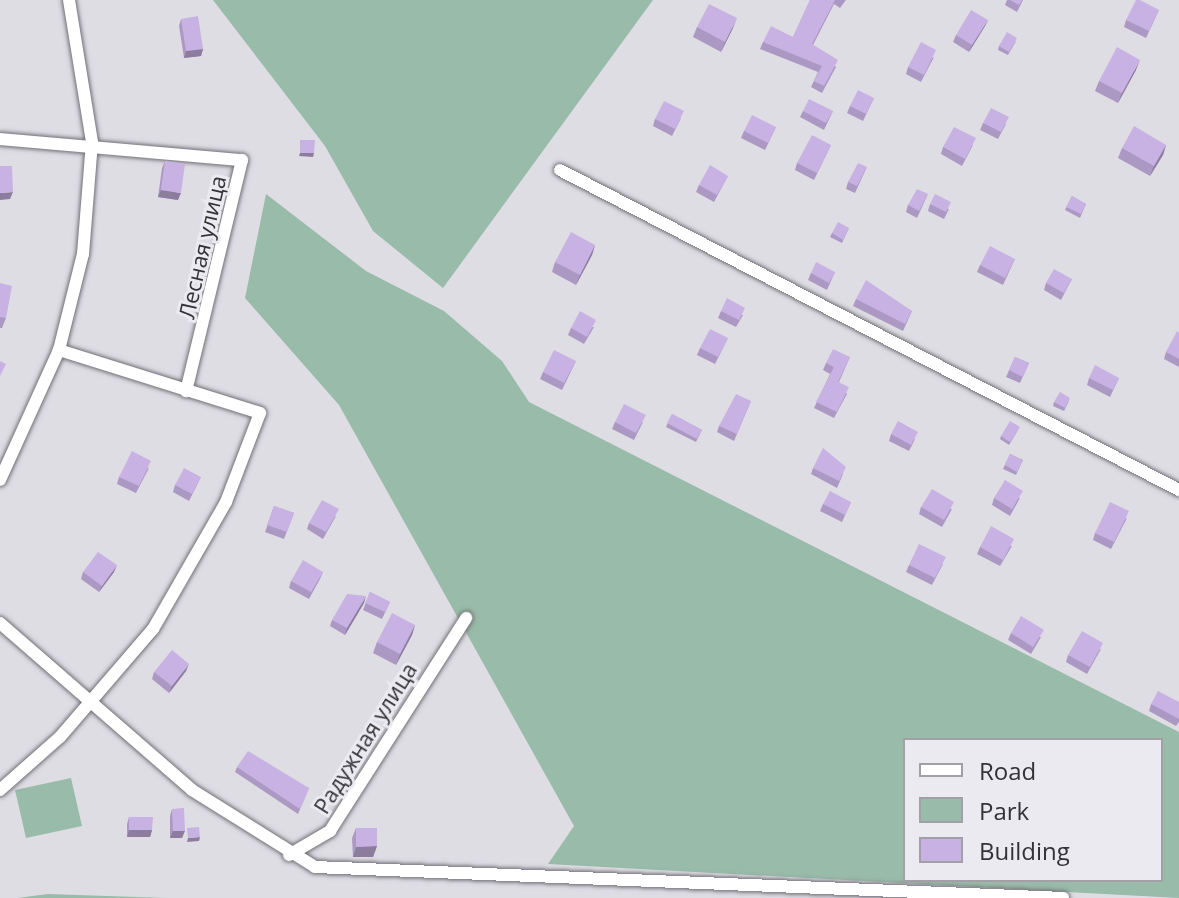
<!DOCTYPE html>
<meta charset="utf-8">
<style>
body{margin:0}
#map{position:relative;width:1179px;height:898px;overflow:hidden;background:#dfdde4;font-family:"Open Sans",sans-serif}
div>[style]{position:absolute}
.green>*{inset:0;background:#99bba9}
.roads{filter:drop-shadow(0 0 2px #727077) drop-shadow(0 0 2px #727077)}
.street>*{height:12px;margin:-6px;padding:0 6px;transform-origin:6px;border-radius:6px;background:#fff}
.wall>*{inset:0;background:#ac99c3}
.shaded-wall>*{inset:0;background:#8c7d9f}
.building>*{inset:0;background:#c8b2e3}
span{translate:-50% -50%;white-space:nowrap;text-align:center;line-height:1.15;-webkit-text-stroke:6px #eceaf1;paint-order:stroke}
.street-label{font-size:22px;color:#333235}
.legend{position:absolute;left:903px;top:738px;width:260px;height:144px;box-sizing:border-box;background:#eceaf1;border:2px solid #a2a0a6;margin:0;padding:10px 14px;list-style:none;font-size:24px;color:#333235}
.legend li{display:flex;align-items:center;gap:16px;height:40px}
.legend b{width:40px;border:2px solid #a2a0a6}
</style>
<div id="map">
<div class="green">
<i style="clip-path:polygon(213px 0,653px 0,443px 288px,373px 231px,325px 146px)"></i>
<i style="clip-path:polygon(evenodd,266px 194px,366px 271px,444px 311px,502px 361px,529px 402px,1179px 732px,1179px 898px,548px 864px,574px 826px,339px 405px,245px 298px,266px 194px,905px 740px,1161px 740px,1161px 880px,905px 880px,905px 740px)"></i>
<i style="clip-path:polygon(71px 778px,82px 826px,26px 838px,15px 790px)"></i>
<i style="clip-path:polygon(48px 894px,167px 898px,17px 898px)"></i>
</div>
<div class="roads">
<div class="street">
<i style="left:0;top:139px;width:243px;rotate:5deg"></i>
<i style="left:242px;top:160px;width:238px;rotate:103.6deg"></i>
<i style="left:560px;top:170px;width:697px;rotate:27.34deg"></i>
<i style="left:0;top:480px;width:143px;rotate:-65.6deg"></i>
<i style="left:59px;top:350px;width:99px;rotate:-76deg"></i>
<i style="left:83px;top:254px;width:112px;rotate:-85.4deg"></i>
<i style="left:92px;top:142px;width:144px;rotate:-99.2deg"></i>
<i style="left:0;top:623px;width:254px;rotate:41deg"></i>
<i style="left:192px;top:790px;width:145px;rotate:32deg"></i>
<i style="left:315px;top:867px;width:749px;rotate:2.37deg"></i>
<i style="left:0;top:790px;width:80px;rotate:-41.5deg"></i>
<i style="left:60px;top:737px;width:143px;rotate:-49.3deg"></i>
<i style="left:153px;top:629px;width:146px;rotate:-60.1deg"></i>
<i style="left:226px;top:502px;width:95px;rotate:-69.1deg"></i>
<i style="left:260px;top:413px;width:211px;rotate:-162.6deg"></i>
<i style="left:289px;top:855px;width:48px;rotate:-30.3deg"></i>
<i style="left:330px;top:831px;width:253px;rotate:-57.4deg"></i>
</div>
</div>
<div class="wall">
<i style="clip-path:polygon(810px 0,846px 0,840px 8px,834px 4px,813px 45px,836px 67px,822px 93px,811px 87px,818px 72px,760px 49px,763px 42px,793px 37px)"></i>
<i style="clip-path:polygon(1007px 0,1023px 0,1017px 12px,1005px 5px)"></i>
<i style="clip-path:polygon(1159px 10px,1146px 38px,1124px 27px,1126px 20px)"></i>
<i style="clip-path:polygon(181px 19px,203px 49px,201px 56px,184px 58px,179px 26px)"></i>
<i style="clip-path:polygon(988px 20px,985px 26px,969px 52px,953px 42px,956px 35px)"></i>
<i style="clip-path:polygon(697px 27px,733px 28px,721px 52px,693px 37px)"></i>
<i style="clip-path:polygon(1016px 41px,1008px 55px,998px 50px,999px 46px)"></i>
<i style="clip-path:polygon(934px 57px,921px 82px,906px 74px,908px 67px)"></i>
<i style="clip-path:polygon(1136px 70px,1118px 103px,1095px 91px,1099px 81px)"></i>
<i style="clip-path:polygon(874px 98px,863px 121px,847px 113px,850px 106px)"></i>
<i style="clip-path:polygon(803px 111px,833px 111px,824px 130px,800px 117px)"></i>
<i style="clip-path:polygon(681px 118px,672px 136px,653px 126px,655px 119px)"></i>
<i style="clip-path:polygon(983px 123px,1006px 124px,998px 139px,980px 130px)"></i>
<i style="clip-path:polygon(776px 127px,765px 150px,741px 138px,744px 131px)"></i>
<i style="clip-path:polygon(831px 145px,814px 180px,795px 170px,797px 163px)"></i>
<i style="clip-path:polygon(973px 145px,962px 166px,941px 154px,943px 147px)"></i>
<i style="clip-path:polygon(1166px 145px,1163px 155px,1150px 176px,1118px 158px,1122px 148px)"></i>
<i style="clip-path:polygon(165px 161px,178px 200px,158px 197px,162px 168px)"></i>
<i style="clip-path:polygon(867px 167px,855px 193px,846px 189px,848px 182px)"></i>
<i style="clip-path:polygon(728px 176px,714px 202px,696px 192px,699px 185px)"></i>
<i style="clip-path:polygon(928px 194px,917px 218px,906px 212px,908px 205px)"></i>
<i style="clip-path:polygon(1072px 196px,1086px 204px,1080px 218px,1065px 210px)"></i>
<i style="clip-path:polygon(930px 204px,949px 209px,944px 219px,928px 211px)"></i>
<i style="clip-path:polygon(849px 228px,842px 243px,830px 237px,832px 233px)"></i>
<i style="clip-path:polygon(595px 245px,592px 255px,576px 285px,552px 272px,555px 262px)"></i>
<i style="clip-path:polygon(1015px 259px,1003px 285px,977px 272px,980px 265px)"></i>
<i style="clip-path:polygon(835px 272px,827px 290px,808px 280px,811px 273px)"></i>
<i style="clip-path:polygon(1072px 279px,1061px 300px,1044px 290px,1046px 283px)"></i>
<i style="clip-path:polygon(0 283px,6px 318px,2px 328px,0 328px)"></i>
<i style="clip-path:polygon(856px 299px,912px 311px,903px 331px,853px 306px)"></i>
<i style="clip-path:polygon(721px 311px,743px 315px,736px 327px,718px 318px)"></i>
<i style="clip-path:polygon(594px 327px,584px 344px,568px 335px,571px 328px)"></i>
<i style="clip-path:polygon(1179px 333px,1179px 367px,1164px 359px,1166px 352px)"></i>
<i style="clip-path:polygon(728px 338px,715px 364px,697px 355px,700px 348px)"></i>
<i style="clip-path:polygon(850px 357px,839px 382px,847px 394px,834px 418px,814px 408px,830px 374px,823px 370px,826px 363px)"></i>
<i style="clip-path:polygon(1015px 357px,1029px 363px,1020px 383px,1006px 377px)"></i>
<i style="clip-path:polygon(576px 361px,562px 390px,540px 379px,543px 372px)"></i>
<i style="clip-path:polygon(1089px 378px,1119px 378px,1110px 397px,1087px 385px)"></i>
<i style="clip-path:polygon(751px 401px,734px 441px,717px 432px,719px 426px)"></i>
<i style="clip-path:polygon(1069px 401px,1064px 411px,1053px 406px,1054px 402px)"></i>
<i style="clip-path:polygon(672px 414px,702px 430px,696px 442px,666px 427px)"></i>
<i style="clip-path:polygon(615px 422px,643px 422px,634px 440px,612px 429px)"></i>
<i style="clip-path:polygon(1018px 430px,1009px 445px,1000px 439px,1001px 436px)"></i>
<i style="clip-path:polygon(891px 434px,915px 439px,909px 451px,889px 441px)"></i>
<i style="clip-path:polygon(1010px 454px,1023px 460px,1016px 475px,1003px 469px)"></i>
<i style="clip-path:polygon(149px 468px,136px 493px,117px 484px,119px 477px)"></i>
<i style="clip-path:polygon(813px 468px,843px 474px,837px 488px,811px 474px)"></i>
<i style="clip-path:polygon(201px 477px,189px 501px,173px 492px,175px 485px)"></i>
<i style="clip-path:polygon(994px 498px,1020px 498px,1010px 516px,992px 505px)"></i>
<i style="clip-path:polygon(851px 502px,842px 522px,820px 511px,823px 504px)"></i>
<i style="clip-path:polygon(274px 506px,294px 513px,284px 539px,265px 532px)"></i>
<i style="clip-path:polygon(921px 507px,952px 509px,942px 527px,919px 514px)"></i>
<i style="clip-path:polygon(336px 516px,323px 539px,307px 529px,309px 523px)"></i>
<i style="clip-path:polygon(1127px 518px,1111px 549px,1093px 540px,1095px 533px)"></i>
<i style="clip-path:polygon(1012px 546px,1000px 566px,977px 554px,980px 547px)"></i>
<i style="clip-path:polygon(943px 564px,932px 585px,906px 572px,909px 565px)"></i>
<i style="clip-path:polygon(83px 572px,114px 572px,99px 592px,81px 579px)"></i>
<i style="clip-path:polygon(323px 572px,320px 579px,309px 599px,289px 588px,291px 581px)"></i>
<i style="clip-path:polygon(370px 592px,390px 602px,382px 619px,363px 610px)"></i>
<i style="clip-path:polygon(364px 603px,345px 635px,330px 626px,332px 620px)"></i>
<i style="clip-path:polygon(415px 625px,412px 635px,396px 665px,373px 653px,377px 642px)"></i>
<i style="clip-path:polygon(1011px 633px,1041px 637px,1031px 654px,1008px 640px)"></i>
<i style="clip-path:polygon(1101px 649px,1087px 674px,1066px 662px,1068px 655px)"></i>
<i style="clip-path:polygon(186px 671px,169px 693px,152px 679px,154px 672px)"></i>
<i style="clip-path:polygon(1179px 702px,1179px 722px,1176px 726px,1149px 711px,1151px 704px)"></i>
<i style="clip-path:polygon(237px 767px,309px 788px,298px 814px,235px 772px)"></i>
<i style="clip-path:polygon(172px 809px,182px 838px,170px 838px,170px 816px)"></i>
<i style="clip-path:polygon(129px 817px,152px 830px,150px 837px,127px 837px,127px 824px)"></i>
<i style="clip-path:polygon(356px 828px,377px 846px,373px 857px,353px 857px,352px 838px)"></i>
</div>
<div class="shaded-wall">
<i style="clip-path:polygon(737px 18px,733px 28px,721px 52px,725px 42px)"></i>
<i style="clip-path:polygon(988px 20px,985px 26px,969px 52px,972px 45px)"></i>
<i style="clip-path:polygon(203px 49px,201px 56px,184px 58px,186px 51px)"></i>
<i style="clip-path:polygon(1140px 60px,1136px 70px,1118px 103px,1122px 93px)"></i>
<i style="clip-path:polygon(1166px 145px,1163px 155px,1150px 176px,1154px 166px)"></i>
<i style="clip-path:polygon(300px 153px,314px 153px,313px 157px,299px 156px)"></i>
<i style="clip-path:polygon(161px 190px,181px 193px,178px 200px,158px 197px)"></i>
<i style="clip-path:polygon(13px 192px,10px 199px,0 200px,0 193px)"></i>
<i style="clip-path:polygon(595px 245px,592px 255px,576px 285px,580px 275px)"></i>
<i style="clip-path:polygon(117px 565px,114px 572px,99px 592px,102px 586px)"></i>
<i style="clip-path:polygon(366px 596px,364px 603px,345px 635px,347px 628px)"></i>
<i style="clip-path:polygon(415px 625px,412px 635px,396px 665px,400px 654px)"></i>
<i style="clip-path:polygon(189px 664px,186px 671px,169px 693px,172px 686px)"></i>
<i style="clip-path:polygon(129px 830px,152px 830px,150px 837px,127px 837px)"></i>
<i style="clip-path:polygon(173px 831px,185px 831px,182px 838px,170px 838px)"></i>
<i style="clip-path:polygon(200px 837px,199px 841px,187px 842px,188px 838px)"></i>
<i style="clip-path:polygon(377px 846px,373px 857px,353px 857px,356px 847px)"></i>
</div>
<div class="building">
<i style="clip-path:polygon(810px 0,835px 0,812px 44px,838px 60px,824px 86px,814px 81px,822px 66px,763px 42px,771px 26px,793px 37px)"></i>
<i style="clip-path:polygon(1010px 0,1022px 0,1019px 5px)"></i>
<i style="clip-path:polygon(1136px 0,1140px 0,1159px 10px,1149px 31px,1126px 20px)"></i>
<i style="clip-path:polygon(709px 4px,737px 18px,725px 42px,697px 27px)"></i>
<i style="clip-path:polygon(971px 10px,988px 20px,972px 45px,956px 35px)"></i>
<i style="clip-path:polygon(198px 16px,203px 49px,186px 51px,181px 19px)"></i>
<i style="clip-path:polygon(1007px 32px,1017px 38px,1009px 52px,999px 46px)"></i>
<i style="clip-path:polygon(921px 42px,936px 50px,924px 75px,908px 67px)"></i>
<i style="clip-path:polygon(1117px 47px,1140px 60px,1122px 93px,1099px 81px)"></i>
<i style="clip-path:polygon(858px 90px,874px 98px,866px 114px,850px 106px)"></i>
<i style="clip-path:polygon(809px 99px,833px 111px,826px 123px,803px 111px)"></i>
<i style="clip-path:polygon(664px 101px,684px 111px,675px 129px,655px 119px)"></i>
<i style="clip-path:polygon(991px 108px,1009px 117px,1001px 132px,983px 123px)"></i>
<i style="clip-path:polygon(752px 115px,776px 127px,768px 143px,744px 131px)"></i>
<i style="clip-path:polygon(1134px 126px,1166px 145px,1154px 166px,1122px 148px)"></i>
<i style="clip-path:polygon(954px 127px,976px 138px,965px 159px,943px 147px)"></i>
<i style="clip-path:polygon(812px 135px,831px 145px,817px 173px,797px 163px)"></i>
<i style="clip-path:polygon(300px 140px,315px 140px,314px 153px,300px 153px)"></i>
<i style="clip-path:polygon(165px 161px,185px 164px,181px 193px,161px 190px)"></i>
<i style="clip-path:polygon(858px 163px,867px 167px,857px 186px,848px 182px)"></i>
<i style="clip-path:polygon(710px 165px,728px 176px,717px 195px,699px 185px)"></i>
<i style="clip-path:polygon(0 166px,12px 166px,13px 192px,0 193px)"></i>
<i style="clip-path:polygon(917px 189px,928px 194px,919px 211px,908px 205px)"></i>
<i style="clip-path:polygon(935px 194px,951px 202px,946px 212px,930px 204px)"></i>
<i style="clip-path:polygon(1072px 196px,1086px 204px,1081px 214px,1066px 207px)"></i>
<i style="clip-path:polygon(838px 222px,849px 228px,843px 240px,832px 233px)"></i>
<i style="clip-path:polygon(571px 232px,595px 245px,580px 275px,555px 262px)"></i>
<i style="clip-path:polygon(990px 246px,1015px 259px,1005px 278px,980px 265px)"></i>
<i style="clip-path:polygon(816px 262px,835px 272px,829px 283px,811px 273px)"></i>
<i style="clip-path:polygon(1054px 269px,1072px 279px,1064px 293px,1046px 283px)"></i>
<i style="clip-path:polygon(866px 280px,912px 311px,905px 324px,856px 299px)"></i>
<i style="clip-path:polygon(0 283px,12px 286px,6px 318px,0 317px)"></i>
<i style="clip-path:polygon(727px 298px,745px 308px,739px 320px,721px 311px)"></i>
<i style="clip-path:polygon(580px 311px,596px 320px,587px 337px,571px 328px)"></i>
<i style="clip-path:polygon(710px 329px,728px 338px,718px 357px,700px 348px)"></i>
<i style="clip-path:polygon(1177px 331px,1179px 333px,1179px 359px,1166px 352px)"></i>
<i style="clip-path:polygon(833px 349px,850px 357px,838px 382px,849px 387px,837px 412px,816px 402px,834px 367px,826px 363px)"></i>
<i style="clip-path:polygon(554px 350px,576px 361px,564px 383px,543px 372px)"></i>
<i style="clip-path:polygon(1015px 357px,1029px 363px,1023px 377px,1009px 370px)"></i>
<i style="clip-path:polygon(0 361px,6px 364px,0 376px)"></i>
<i style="clip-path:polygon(1095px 365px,1119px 378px,1113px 390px,1089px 378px)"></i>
<i style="clip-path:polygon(1060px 392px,1070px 398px,1065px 408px,1054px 402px)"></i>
<i style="clip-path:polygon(736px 394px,751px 401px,737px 434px,719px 426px)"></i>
<i style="clip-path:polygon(624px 404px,646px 415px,636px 433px,615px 422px)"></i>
<i style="clip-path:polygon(672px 414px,702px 430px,697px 439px,667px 423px)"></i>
<i style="clip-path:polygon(898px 421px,918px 432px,911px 445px,891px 434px)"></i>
<i style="clip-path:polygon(1010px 421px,1020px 427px,1010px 442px,1001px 436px)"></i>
<i style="clip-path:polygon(823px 448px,846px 467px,839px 481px,813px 468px)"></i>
<i style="clip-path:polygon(132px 451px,151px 461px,139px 486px,119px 477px)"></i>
<i style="clip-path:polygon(1010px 454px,1023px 460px,1017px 472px,1005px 465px)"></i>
<i style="clip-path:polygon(184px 468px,201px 477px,192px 494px,175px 485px)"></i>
<i style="clip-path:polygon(1005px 480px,1023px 491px,1012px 509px,994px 498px)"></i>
<i style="clip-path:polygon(932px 489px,954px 502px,944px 520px,921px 507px)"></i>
<i style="clip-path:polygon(830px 491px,851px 502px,845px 515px,823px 504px)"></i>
<i style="clip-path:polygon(322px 500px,339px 509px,326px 532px,309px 523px)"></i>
<i style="clip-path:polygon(1110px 502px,1129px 511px,1114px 542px,1095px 533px)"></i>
<i style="clip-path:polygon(274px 506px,294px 513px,287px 532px,267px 525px)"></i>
<i style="clip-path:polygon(991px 526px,1014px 539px,1003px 560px,980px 547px)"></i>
<i style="clip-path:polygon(919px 544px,946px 557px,935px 578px,909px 565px)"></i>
<i style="clip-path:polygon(98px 552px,117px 565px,102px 586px,83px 572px)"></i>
<i style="clip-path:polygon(303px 560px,323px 572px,311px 592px,291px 581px)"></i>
<i style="clip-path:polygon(370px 592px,390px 602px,385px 612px,365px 603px)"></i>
<i style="clip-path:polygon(347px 594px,366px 596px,347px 628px,332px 620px)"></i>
<i style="clip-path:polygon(392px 613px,415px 625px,400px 654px,377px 642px)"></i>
<i style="clip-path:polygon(1021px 616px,1044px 630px,1033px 647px,1011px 633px)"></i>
<i style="clip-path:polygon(1082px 631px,1103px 643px,1090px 667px,1068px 655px)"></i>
<i style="clip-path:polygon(172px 650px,189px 664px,172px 686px,154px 672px)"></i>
<i style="clip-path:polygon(1158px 691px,1179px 702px,1179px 719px,1151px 704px)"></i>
<i style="clip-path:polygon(248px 751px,309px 788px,300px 809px,237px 767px)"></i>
<i style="clip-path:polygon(184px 808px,185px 831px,173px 831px,172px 809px)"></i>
<i style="clip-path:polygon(129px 817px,153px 817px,152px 830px,129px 830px)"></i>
<i style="clip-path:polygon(199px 827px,200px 837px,188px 838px,187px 828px)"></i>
<i style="clip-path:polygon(356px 828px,377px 828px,377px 846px,356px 847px)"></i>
</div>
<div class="street-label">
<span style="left:202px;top:247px;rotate:-77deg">Лесная улица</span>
<span style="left:365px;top:738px;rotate:-58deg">Радужная улица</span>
</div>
<ul class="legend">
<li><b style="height:10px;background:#fff"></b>Road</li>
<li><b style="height:22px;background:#99bba9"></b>Park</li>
<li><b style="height:22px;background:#c8b2e3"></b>Building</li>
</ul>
</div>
